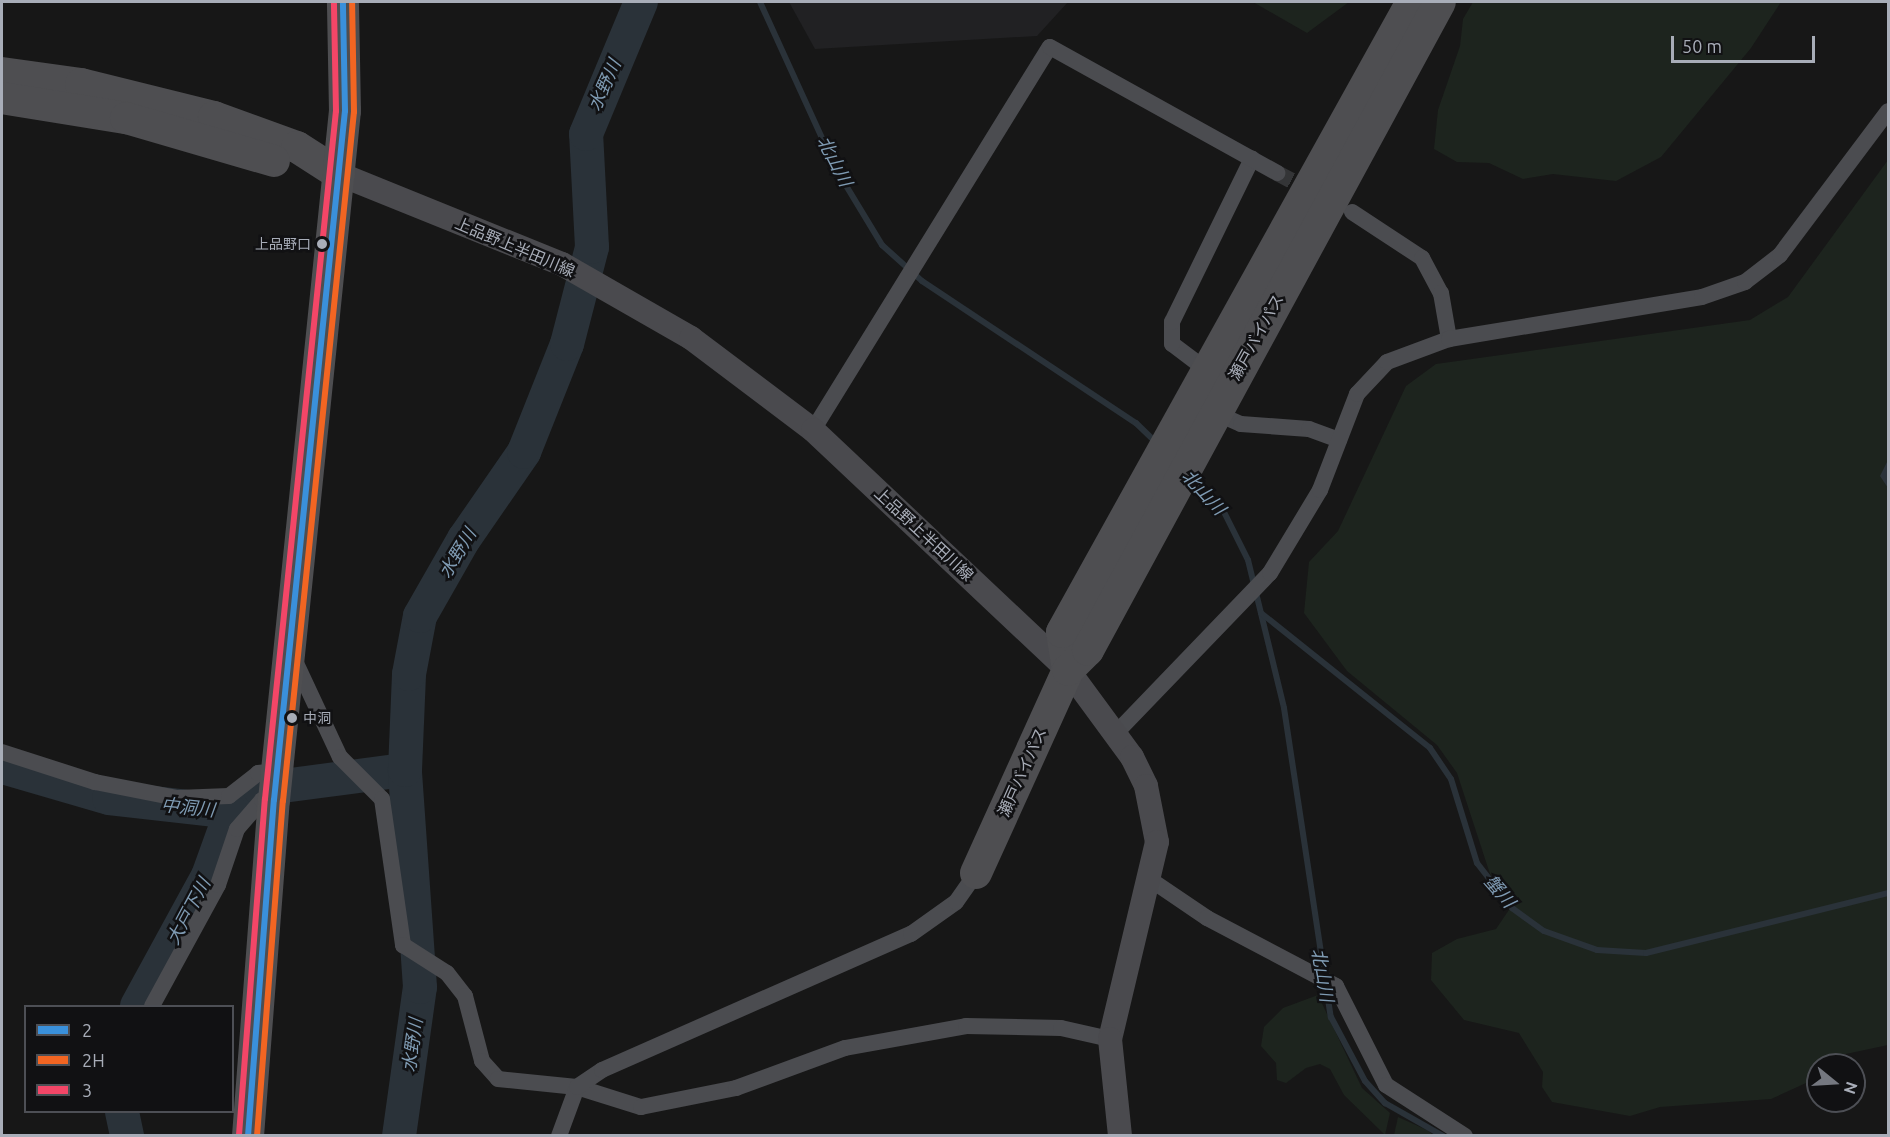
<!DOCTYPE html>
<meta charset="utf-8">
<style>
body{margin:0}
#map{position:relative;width:1890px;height:1137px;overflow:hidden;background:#171717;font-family:Ubuntu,"Noto Sans JP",sans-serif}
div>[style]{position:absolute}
.built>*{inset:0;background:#212123}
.green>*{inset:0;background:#1d241e}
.water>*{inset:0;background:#2a3239}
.stream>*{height:6px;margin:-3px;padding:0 3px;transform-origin:3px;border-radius:3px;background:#2a3239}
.river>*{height:34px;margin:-17px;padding:0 17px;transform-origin:17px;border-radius:17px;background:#2a3239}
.street-tunnel>*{height:16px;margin-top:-8px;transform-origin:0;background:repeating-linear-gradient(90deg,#343537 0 16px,transparent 0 24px)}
.street>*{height:16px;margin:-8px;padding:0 8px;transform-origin:8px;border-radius:8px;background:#4b4c50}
.secondary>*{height:24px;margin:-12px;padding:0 12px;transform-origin:12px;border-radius:12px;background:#4a4a4e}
.highway>*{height:32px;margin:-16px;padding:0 16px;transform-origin:16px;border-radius:16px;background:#4e4e51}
.bus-1>*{height:6px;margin:-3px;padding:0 3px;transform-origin:3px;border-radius:3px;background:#3a90db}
.bus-2>*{height:6px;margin:-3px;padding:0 3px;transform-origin:3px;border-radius:3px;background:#f26522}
.bus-3>*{height:6px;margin:-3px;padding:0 3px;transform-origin:3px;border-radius:3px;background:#f34667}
.dots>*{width:16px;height:16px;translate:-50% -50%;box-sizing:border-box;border:3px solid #111113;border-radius:50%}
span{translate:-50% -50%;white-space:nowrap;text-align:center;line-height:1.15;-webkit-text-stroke:5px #111113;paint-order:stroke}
.bus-label{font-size:14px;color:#a8adb8}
.right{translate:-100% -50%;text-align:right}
.left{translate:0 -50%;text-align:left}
.street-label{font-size:16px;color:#a8adb8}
.water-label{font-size:18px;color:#7f9bb3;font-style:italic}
.frame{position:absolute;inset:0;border:3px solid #a8adb8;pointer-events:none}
.legend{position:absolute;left:24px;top:1005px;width:210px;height:108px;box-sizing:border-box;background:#111113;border:2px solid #4d4f55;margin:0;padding:8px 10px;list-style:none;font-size:18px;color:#a8adb8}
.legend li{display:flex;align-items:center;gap:12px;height:30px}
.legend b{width:30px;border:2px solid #4d4f55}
.north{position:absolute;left:1806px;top:1053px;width:60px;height:60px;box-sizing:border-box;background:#111113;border:2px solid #4d4f55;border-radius:50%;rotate:108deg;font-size:16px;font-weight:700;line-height:24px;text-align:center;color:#a8adb8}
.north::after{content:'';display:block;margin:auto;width:21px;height:27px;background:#757880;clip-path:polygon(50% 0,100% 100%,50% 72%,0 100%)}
.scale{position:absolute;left:1671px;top:36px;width:144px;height:27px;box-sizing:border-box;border:3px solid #a8adb8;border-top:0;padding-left:8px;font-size:18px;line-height:21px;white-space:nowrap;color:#a8adb8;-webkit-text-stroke:4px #111113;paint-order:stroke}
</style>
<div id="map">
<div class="built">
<i style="clip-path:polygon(789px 2px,1068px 2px,1037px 36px,815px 49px)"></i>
</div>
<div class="green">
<i style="clip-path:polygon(1253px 2px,1349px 2px,1307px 33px)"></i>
<i style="clip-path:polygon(1473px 2px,1781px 2px,1751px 48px,1661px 157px,1616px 181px,1553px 174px,1523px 179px,1489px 163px,1457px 162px,1434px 149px,1438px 110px,1460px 46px,1463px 19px)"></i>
<i style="clip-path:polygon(1888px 160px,1888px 1045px,1827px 1058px,1806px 1083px,1771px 1099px,1660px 1107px,1630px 1116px,1552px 1102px,1542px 1087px,1543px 1072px,1519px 1033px,1464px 1020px,1431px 980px,1432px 953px,1457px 939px,1496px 929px,1515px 901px,1490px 874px,1457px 773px,1437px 745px,1347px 671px,1304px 613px,1309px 562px,1338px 531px,1406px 386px,1436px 364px,1750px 320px,1788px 297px)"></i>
<i style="clip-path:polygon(1318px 995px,1362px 1088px,1390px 1113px,1385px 1135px,1344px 1095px,1330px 1069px,1320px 1064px,1306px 1068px,1286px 1083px,1277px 1080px,1276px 1063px,1261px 1046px,1264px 1027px,1283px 1008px)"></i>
<i style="clip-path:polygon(1398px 1117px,1427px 1130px,1433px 1135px,1394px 1135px)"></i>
</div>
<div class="water">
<i style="clip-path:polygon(1888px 460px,1888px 488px,1880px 476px)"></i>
</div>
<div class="stream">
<i style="left:760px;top:2px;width:183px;rotate:65.5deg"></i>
<i style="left:836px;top:169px;width:89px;rotate:58.8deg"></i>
<i style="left:882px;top:245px;width:54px;rotate:42deg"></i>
<i style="left:922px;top:281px;width:257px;rotate:33.6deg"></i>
<i style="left:1136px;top:423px;width:30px;rotate:44deg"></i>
<i style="left:1193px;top:478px;width:44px;rotate:46.8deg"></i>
<i style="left:1223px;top:510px;width:56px;rotate:63.4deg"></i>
<i style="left:1248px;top:560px;width:152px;rotate:76.3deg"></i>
<i style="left:1284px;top:708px;width:313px;rotate:81.4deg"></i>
<i style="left:1331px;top:1017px;width:72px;rotate:62deg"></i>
<i style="left:1365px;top:1081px;width:30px;rotate:48deg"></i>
<i style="left:1385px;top:1103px;width:67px;rotate:29.6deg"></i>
<i style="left:1261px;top:613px;width:216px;rotate:38.6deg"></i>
<i style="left:1430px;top:748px;width:37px;rotate:56deg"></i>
<i style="left:1451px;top:779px;width:88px;rotate:72.8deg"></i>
<i style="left:1477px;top:863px;width:57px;rotate:52.1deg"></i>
<i style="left:1512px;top:908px;width:39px;rotate:36deg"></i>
<i style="left:1544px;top:931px;width:56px;rotate:19.7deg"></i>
<i style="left:1597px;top:950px;width:49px;rotate:3.5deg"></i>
<i style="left:1646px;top:953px;width:249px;rotate:-13.9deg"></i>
</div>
<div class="river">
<i style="left:2px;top:767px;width:111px;rotate:16.2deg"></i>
<i style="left:109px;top:798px;width:123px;rotate:6.5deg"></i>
<i style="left:231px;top:812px;width:37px;rotate:-38deg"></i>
<i style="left:260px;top:789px;width:146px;rotate:-7.5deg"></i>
<i style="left:137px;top:1006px;width:148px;rotate:-61.4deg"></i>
<i style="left:208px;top:876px;width:68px;rotate:-70.2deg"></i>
<i style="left:122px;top:1112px;width:25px;rotate:78deg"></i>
<i style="left:399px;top:1136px;width:150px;rotate:-82deg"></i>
<i style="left:420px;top:987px;width:218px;rotate:-94deg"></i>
<i style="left:405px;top:770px;width:96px;rotate:-87.6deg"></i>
<i style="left:409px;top:674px;width:59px;rotate:-79.3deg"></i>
<i style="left:420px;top:616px;width:89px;rotate:-60.3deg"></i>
<i style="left:464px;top:539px;width:106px;rotate:-55.4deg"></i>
<i style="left:524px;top:452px;width:116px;rotate:-68.3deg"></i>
<i style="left:567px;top:344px;width:100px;rotate:-75.5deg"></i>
<i style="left:592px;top:247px;width:113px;rotate:-93deg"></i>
<i style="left:586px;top:134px;width:143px;rotate:-67.4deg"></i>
</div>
<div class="street-tunnel">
<i style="left:1277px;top:173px;width:41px;rotate:27.8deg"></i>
</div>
<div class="street">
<i style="left:1352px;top:212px;width:84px;rotate:33.3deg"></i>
<i style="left:1422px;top:258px;width:40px;rotate:62deg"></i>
<i style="left:1441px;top:293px;width:47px;rotate:80.1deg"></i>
<i style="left:1204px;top:368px;width:40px;rotate:-143deg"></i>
<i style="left:1172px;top:344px;width:22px;rotate:-90deg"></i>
<i style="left:1172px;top:322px;width:182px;rotate:-63.9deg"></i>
<i style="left:1216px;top:413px;width:27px;rotate:24deg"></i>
<i style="left:1241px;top:424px;width:68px;rotate:4.2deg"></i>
<i style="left:1309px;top:429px;width:32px;rotate:20deg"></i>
<i style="left:813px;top:430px;width:450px;rotate:-58.3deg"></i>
<i style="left:1050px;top:47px;width:260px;rotate:29deg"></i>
<i style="left:294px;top:659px;width:108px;rotate:64.9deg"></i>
<i style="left:340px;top:757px;width:59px;rotate:45deg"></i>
<i style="left:382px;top:799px;width:148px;rotate:81.8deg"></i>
<i style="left:403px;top:945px;width:52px;rotate:32.5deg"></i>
<i style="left:447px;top:973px;width:29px;rotate:52deg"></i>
<i style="left:465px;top:996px;width:67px;rotate:75.3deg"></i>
<i style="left:482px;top:1061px;width:24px;rotate:48deg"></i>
<i style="left:498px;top:1079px;width:79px;rotate:5.8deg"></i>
<i style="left:577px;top:1087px;width:67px;rotate:17.4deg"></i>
<i style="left:641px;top:1107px;width:97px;rotate:-11.3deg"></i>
<i style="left:736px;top:1088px;width:116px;rotate:-20.2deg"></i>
<i style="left:845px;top:1048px;width:123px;rotate:-10.3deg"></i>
<i style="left:966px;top:1026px;width:95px;rotate:1.2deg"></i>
<i style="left:1061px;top:1028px;width:50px;rotate:12.7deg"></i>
<i style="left:1116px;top:733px;width:222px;rotate:-46.1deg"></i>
<i style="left:1270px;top:573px;width:97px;rotate:-58.9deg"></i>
<i style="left:1320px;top:490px;width:103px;rotate:-68.9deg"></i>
<i style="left:1357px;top:394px;width:44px;rotate:-46.8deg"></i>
<i style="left:1387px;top:362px;width:66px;rotate:-20.4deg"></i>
<i style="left:1449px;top:339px;width:256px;rotate:-9.4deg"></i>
<i style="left:1702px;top:297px;width:46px;rotate:-19.2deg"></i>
<i style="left:1745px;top:282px;width:44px;rotate:-37.6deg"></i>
<i style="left:1780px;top:255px;width:180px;rotate:-53.1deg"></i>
<i style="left:2px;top:752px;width:98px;rotate:17.9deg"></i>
<i style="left:95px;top:782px;width:84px;rotate:11deg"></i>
<i style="left:177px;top:798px;width:52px;rotate:-2.2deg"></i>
<i style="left:229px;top:796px;width:37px;rotate:-38deg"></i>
<i style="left:258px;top:773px;width:19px;rotate:-6deg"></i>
<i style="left:1151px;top:880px;width:68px;rotate:34.2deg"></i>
<i style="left:1207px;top:918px;width:146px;rotate:27.8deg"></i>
<i style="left:1336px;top:986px;width:111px;rotate:63.2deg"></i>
<i style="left:1386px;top:1085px;width:94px;rotate:32.8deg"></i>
<i style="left:152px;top:1006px;width:138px;rotate:-61.4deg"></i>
<i style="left:218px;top:885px;width:59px;rotate:-71.3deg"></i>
<i style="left:237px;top:829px;width:38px;rotate:-49deg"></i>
<i style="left:262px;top:800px;width:12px"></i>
<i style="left:559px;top:1136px;width:52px;rotate:-69.8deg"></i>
<i style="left:577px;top:1087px;width:30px;rotate:-34deg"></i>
<i style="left:602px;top:1070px;width:338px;rotate:-23.8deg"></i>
<i style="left:911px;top:934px;width:55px;rotate:-35.4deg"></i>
<i style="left:956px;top:902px;width:35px;rotate:-55deg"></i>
</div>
<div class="secondary">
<i style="left:339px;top:174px;width:240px;rotate:22deg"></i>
<i style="left:562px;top:264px;width:149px;rotate:29.8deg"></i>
<i style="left:691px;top:338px;width:153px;rotate:37deg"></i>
<i style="left:813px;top:430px;width:350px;rotate:43.3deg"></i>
<i style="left:1068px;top:670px;width:108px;rotate:53.7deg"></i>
<i style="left:1132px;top:757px;width:32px;rotate:64deg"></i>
<i style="left:1146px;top:786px;width:57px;rotate:78.9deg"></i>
<i style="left:1157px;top:842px;width:203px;rotate:103.4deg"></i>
<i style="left:1110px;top:1039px;width:98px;rotate:84.1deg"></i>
</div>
<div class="highway">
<i style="left:2px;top:73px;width:80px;rotate:7.9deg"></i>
<i style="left:81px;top:84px;width:137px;rotate:13.9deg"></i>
<i style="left:214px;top:117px;width:88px;rotate:19.9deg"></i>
<i style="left:297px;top:147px;width:50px;rotate:32.7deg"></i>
<i style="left:2px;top:98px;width:126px;rotate:9.2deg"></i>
<i style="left:126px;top:118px;width:154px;rotate:16.2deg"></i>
<i style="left:1068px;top:670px;width:38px;rotate:-99deg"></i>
<i style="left:1062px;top:632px;width:721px;rotate:-60.95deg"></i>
<i style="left:976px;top:873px;width:223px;rotate:-65.6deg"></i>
<i style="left:1068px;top:670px;width:28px;rotate:-45deg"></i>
<i style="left:1088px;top:650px;width:737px;rotate:-61.49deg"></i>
<i style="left:248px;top:1136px;width:337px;rotate:-85.6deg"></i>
<i style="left:274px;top:800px;width:693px;rotate:-84.12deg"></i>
<i style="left:345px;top:111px;width:109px;rotate:-91.1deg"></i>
</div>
<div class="bus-1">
<i style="left:248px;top:1136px;width:337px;rotate:-85.6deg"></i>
<i style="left:274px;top:800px;width:693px;rotate:-84.12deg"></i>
<i style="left:345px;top:111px;width:109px;rotate:-91.1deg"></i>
</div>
<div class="bus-2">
<i style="left:257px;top:1136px;width:336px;rotate:-85.6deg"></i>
<i style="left:283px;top:801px;width:693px;rotate:-84.12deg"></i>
<i style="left:354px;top:112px;width:110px;rotate:-91deg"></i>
</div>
<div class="bus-3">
<i style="left:239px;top:1135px;width:337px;rotate:-85.6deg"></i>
<i style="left:265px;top:799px;width:692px;rotate:-84.11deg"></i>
<i style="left:336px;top:111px;width:109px;rotate:-91.1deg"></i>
</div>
<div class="dots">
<i style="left:322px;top:244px;background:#a8adb8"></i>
<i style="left:292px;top:718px;background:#a8adb8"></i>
</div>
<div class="bus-label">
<span class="right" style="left:311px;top:244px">上品野口</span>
<span class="left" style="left:303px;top:718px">中洞</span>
</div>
<div class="street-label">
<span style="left:515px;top:247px;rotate:23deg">上品野上半田川線</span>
<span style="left:1256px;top:337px;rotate:-61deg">瀬戸バイパス</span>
<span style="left:924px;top:534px;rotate:43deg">上品野上半田川線</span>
<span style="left:1022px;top:772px;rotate:-66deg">瀬戸バイパス</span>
</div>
<div class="water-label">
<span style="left:604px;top:85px;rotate:-66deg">水野川</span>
<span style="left:835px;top:161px;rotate:63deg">北山川</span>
<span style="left:1204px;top:492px;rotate:47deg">北山川</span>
<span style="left:457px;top:553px;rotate:-59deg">水野川</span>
<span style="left:188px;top:807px;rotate:6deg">中洞川</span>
<span style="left:1500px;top:891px;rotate:50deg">蟹川</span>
<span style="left:188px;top:911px;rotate:-62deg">大戸下川</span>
<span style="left:1323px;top:975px;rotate:80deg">北山川</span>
<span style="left:412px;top:1045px;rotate:-82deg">水野川</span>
</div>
<div class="frame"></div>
<ul class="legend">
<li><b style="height:8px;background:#3a90db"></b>2</li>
<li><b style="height:8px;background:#f26522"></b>2H</li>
<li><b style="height:8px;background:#f34667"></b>3</li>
</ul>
<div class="north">N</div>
<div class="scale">50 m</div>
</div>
